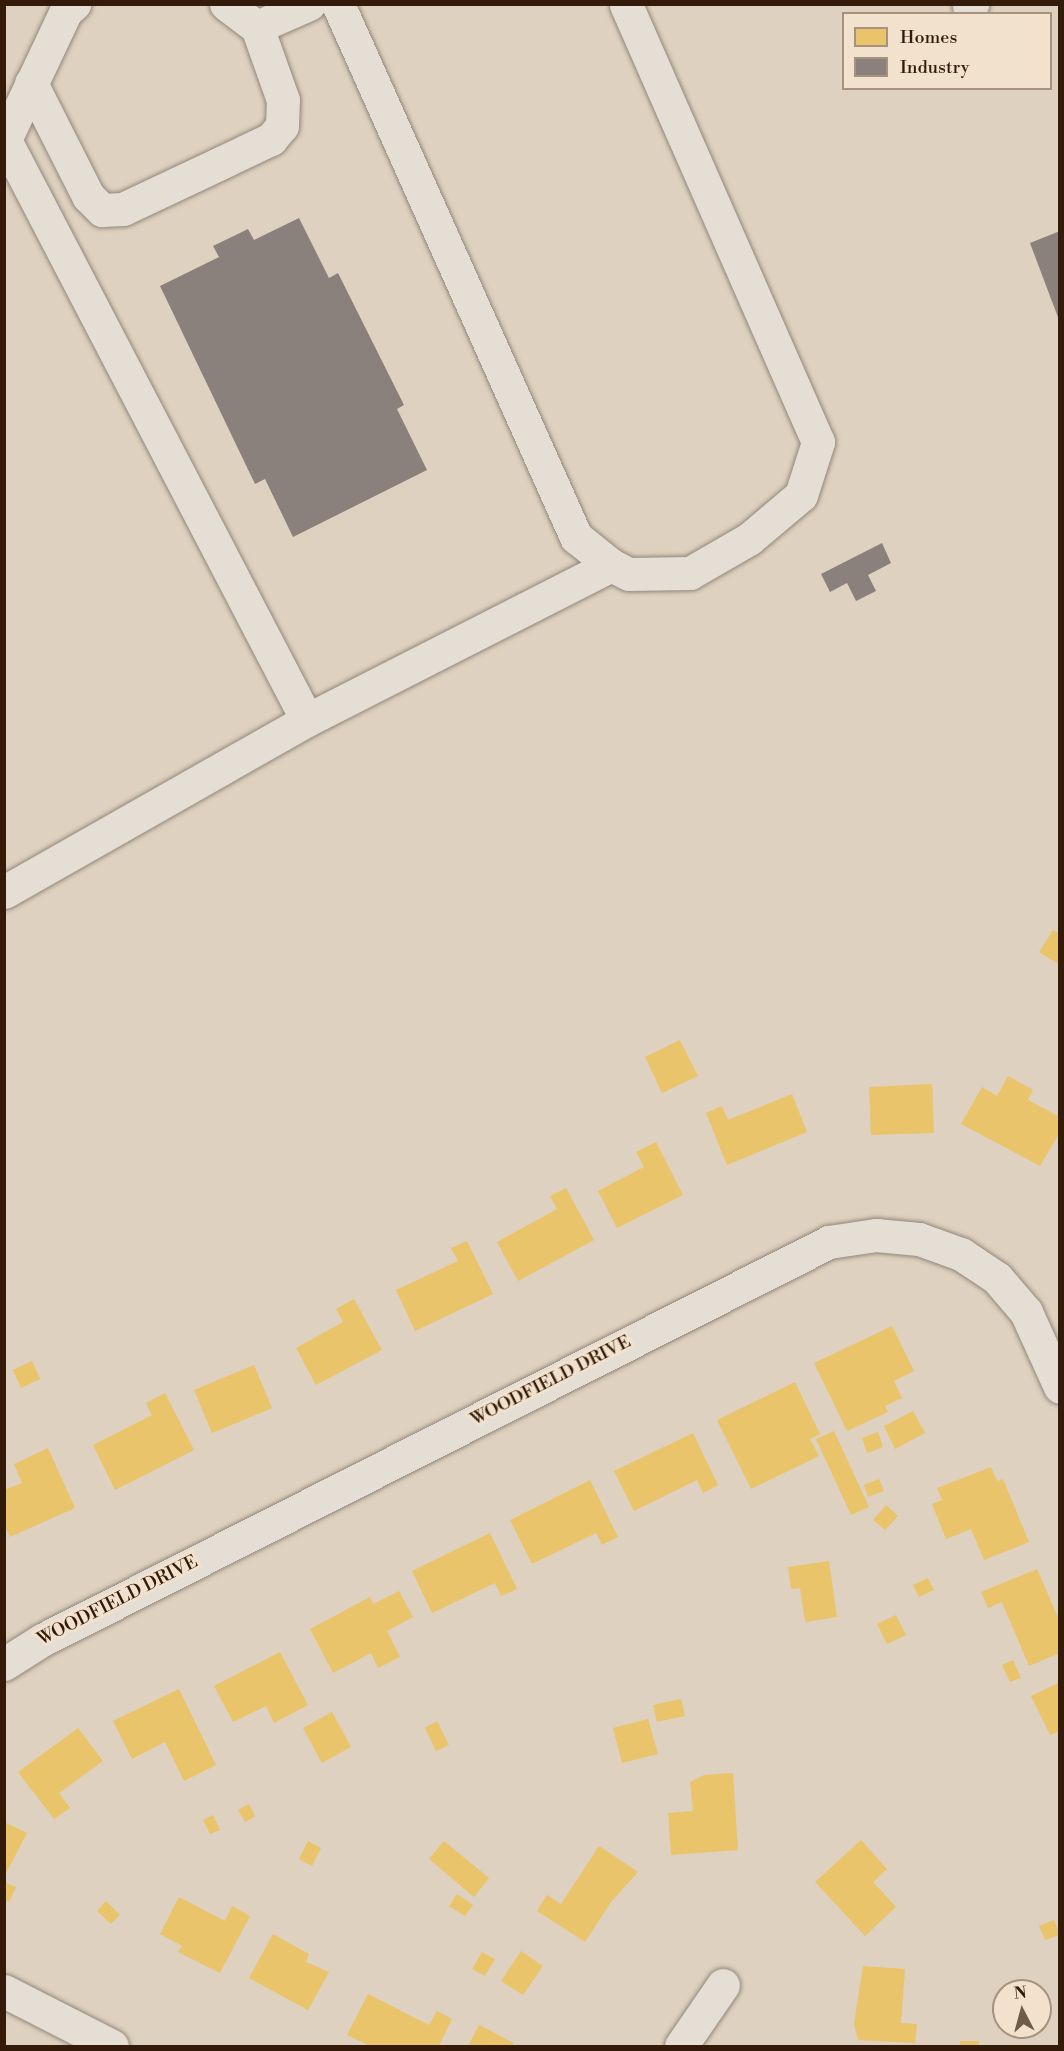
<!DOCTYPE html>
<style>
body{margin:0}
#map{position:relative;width:1064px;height:2051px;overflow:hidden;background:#ded1bf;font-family:"Libre Bodoni",serif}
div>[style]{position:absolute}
.homes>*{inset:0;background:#e9c46a}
.industry>*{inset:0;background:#8a817c}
.roads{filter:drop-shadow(0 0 2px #92877a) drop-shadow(0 0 2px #92877a)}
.minor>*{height:33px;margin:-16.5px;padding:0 16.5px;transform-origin:16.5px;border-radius:16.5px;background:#e5ded5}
span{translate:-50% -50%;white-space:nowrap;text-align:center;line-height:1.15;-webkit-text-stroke:6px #f2e2cd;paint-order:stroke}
.street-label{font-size:18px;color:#341b09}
.frame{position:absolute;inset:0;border:6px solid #341b09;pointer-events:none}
.legend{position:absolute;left:842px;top:12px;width:210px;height:78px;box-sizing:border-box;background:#f2e2cd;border:2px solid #a6927f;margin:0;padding:8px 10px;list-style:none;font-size:18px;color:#341b09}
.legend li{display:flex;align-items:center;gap:12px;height:30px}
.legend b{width:30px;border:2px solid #a6927f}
.north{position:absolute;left:992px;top:1979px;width:60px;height:60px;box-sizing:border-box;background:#f2e2cd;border:2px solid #a6927f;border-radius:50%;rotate:354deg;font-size:16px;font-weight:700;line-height:24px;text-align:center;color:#341b09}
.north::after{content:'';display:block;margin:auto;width:21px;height:27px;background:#705b49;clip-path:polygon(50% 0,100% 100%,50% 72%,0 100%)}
</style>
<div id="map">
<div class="homes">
<i style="clip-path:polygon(1053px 930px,1060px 934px,1060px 965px,1039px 952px)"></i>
<i style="clip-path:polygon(680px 1040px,698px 1076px,662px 1093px,645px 1057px)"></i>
<i style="clip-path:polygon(1008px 1076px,1033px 1090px,1028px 1100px,1060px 1117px,1060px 1132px,1040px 1166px,961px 1124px,982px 1087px,997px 1096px)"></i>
<i style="clip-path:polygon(932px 1084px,934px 1133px,871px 1135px,869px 1087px)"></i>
<i style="clip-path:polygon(792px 1094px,807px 1132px,727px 1165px,706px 1113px,722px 1106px,728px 1120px)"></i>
<i style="clip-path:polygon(656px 1142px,683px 1195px,617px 1228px,598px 1191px,644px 1167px,636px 1152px)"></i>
<i style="clip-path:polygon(566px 1188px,594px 1240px,518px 1281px,497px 1242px,557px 1209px,550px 1196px)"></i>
<i style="clip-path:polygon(467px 1241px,493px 1294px,415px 1331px,396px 1290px,458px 1261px,451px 1248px)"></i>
<i style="clip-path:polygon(354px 1299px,382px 1350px,316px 1385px,296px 1348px,343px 1322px,336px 1309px)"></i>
<i style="clip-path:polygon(892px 1326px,914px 1371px,894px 1381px,902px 1398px,885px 1406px,888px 1412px,847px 1431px,814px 1363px)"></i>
<i style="clip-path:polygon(32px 1361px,40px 1379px,21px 1388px,13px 1370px)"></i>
<i style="clip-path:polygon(254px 1365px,272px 1408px,212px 1433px,194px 1390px)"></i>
<i style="clip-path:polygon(795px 1382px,820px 1434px,810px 1439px,819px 1456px,751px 1489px,717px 1420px)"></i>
<i style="clip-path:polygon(165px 1393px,194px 1450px,115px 1490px,93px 1445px,152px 1415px,146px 1403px)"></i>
<i style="clip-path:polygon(913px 1411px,925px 1433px,895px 1449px,884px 1426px)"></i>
<i style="clip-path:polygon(834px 1431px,869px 1507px,851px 1515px,816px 1439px)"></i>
<i style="clip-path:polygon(878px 1432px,883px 1447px,867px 1453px,862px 1438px)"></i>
<i style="clip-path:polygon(693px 1433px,718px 1485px,703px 1493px,697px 1480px,634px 1511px,614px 1471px)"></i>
<i style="clip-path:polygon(48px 1448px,75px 1508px,10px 1537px,4px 1524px,4px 1490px,22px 1483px,14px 1464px)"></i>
<i style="clip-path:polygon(991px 1467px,997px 1481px,1003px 1479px,1029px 1542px,984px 1560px,971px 1529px,946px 1539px,932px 1504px,942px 1500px,937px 1488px)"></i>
<i style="clip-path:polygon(879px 1479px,884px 1491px,868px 1497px,864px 1485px)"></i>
<i style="clip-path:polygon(590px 1480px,618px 1537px,602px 1545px,596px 1533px,532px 1564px,510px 1520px)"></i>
<i style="clip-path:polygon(886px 1505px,898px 1516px,885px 1530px,873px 1520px)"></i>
<i style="clip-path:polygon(490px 1533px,517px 1589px,501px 1596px,495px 1583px,432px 1613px,412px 1571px)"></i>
<i style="clip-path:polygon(829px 1561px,837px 1617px,805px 1622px,800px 1588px,791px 1589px,788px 1567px)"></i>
<i style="clip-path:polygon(1037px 1569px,1060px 1622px,1060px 1653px,1029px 1666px,1002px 1602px,988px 1608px,981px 1592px)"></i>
<i style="clip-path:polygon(928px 1578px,934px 1590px,919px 1597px,913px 1585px)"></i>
<i style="clip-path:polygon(399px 1591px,413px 1617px,387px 1631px,400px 1657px,378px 1668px,371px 1653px,333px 1673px,310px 1629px,370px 1597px,373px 1604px)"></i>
<i style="clip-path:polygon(896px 1615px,906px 1635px,887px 1644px,877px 1624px)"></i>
<i style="clip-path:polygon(280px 1652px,308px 1705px,274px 1723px,266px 1706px,233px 1722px,214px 1686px)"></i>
<i style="clip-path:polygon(1013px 1660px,1021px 1678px,1010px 1682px,1002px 1665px)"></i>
<i style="clip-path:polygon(1060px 1682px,1060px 1731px,1050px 1735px,1031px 1696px)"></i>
<i style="clip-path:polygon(179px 1689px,216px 1765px,184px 1781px,165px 1742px,132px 1759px,113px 1721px)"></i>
<i style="clip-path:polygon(681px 1699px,685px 1716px,657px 1722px,653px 1705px)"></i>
<i style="clip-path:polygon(332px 1712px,351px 1747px,322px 1763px,303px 1728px)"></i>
<i style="clip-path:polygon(648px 1719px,658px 1754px,622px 1763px,613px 1728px)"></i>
<i style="clip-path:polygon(437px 1721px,449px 1745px,436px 1751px,425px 1728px)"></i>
<i style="clip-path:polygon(78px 1728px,103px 1761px,59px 1793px,70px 1808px,54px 1819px,18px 1772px)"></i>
<i style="clip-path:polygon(733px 1773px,738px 1850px,671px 1855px,668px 1813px,693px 1811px,690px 1782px,704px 1775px)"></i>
<i style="clip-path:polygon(249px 1804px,255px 1816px,245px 1822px,238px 1810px)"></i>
<i style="clip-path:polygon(213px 1815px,220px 1830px,210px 1834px,203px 1820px)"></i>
<i style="clip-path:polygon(4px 1822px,27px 1833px,4px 1877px)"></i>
<i style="clip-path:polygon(861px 1840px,887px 1869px,873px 1882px,896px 1907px,865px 1936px,815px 1882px)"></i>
<i style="clip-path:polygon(308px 1841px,321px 1848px,312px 1866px,299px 1859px)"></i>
<i style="clip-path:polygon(444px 1841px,489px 1878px,474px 1897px,429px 1859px)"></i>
<i style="clip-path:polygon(599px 1846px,638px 1872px,611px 1902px,585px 1942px,537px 1911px,547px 1895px,561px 1904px)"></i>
<i style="clip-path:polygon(4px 1882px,16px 1887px,9px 1902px,4px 1900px)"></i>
<i style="clip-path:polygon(457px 1894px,473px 1905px,465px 1916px,449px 1906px)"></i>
<i style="clip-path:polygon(179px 1897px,225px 1921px,232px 1906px,250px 1916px,220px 1973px,178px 1952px,182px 1946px,160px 1934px)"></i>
<i style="clip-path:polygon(106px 1901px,120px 1915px,111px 1924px,97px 1911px)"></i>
<i style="clip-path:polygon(1054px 1920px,1060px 1935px,1045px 1940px,1039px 1926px)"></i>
<i style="clip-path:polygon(273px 1934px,309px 1954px,306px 1962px,329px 1972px,308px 2010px,249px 1978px)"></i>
<i style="clip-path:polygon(521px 1951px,543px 1966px,523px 1995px,501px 1981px)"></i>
<i style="clip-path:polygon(482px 1952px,495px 1959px,485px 1976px,472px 1969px)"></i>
<i style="clip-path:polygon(863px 1966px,905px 1969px,901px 2023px,917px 2024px,915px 2043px,858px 2040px,854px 2024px)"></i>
<i style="clip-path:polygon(368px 1994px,429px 2025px,437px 2011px,452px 2019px,439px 2046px,370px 2046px,347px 2035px)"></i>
<i style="clip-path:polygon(479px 2025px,514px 2043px,512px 2046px,468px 2046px)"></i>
<i style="clip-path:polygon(960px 2041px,979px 2041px,979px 2046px,960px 2046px)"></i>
</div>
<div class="industry">
<i style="clip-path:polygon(299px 218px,329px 278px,338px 273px,404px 405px,397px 409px,427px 470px,293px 537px,265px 479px,255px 484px,160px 286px,219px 257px,213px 246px,248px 229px,254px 240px)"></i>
<i style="clip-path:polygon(1060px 231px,1060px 320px,1059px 320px,1030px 243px)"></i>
<i style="clip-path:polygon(882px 543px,891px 563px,868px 575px,876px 591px,856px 601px,847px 583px,830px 592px,821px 574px)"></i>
</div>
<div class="roads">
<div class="minor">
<i style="left:226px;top:4px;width:39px;rotate:37deg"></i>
<i style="left:257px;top:27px;width:57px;rotate:-23.9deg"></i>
<i style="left:338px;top:4px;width:584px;rotate:65.94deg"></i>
<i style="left:576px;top:537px;width:45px;rotate:38.7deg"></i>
<i style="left:611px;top:565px;width:20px;rotate:27deg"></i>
<i style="left:629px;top:574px;width:61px;rotate:-0.9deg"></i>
<i style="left:690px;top:573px;width:68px;rotate:-30deg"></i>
<i style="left:749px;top:539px;width:68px;rotate:-40.2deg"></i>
<i style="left:801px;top:495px;width:56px;rotate:-72.2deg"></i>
<i style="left:818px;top:442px;width:478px;rotate:-113.7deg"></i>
<i style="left:969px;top:6px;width:4px;rotate:-34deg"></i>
<i style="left:31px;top:83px;width:127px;rotate:63.2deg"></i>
<i style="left:88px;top:196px;width:20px;rotate:45deg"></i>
<i style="left:102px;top:210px;width:21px;rotate:-3deg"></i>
<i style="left:123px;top:209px;width:164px;rotate:-25.3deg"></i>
<i style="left:271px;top:139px;width:17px;rotate:-50deg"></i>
<i style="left:282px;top:126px;width:26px;rotate:-88deg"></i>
<i style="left:283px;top:100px;width:77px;rotate:-109.6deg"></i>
<i style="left:4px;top:138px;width:656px;rotate:62.5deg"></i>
<i style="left:307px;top:720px;width:348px;rotate:150.4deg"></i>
<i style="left:4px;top:142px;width:145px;rotate:-64.7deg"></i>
<i style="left:66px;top:11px;width:11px;rotate:-41deg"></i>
<i style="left:307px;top:720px;width:341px;rotate:-27deg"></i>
<i style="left:4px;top:1664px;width:45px;rotate:-32.3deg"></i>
<i style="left:42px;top:1640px;width:882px;rotate:-26.83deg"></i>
<i style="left:829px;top:1242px;width:48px;rotate:-8.5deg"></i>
<i style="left:876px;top:1235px;width:43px;rotate:5.3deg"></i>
<i style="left:919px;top:1239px;width:45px;rotate:19.7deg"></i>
<i style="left:961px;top:1254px;width:43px;rotate:33.7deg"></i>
<i style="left:997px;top:1278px;width:45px;rotate:49.5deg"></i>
<i style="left:1026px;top:1312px;width:82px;rotate:65.6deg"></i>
<i style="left:4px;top:1991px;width:121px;rotate:27deg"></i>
<i style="left:681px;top:2046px;width:74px;rotate:-55.5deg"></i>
</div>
</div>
<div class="street-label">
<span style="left:551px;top:1381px;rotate:-27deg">WOODFIELD DRIVE</span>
<span style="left:118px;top:1601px;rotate:-27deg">WOODFIELD DRIVE</span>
</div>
<div class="frame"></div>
<ul class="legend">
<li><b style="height:16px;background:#e9c46a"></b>Homes</li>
<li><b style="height:16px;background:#8a817c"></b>Industry</li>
</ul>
<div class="north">N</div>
</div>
